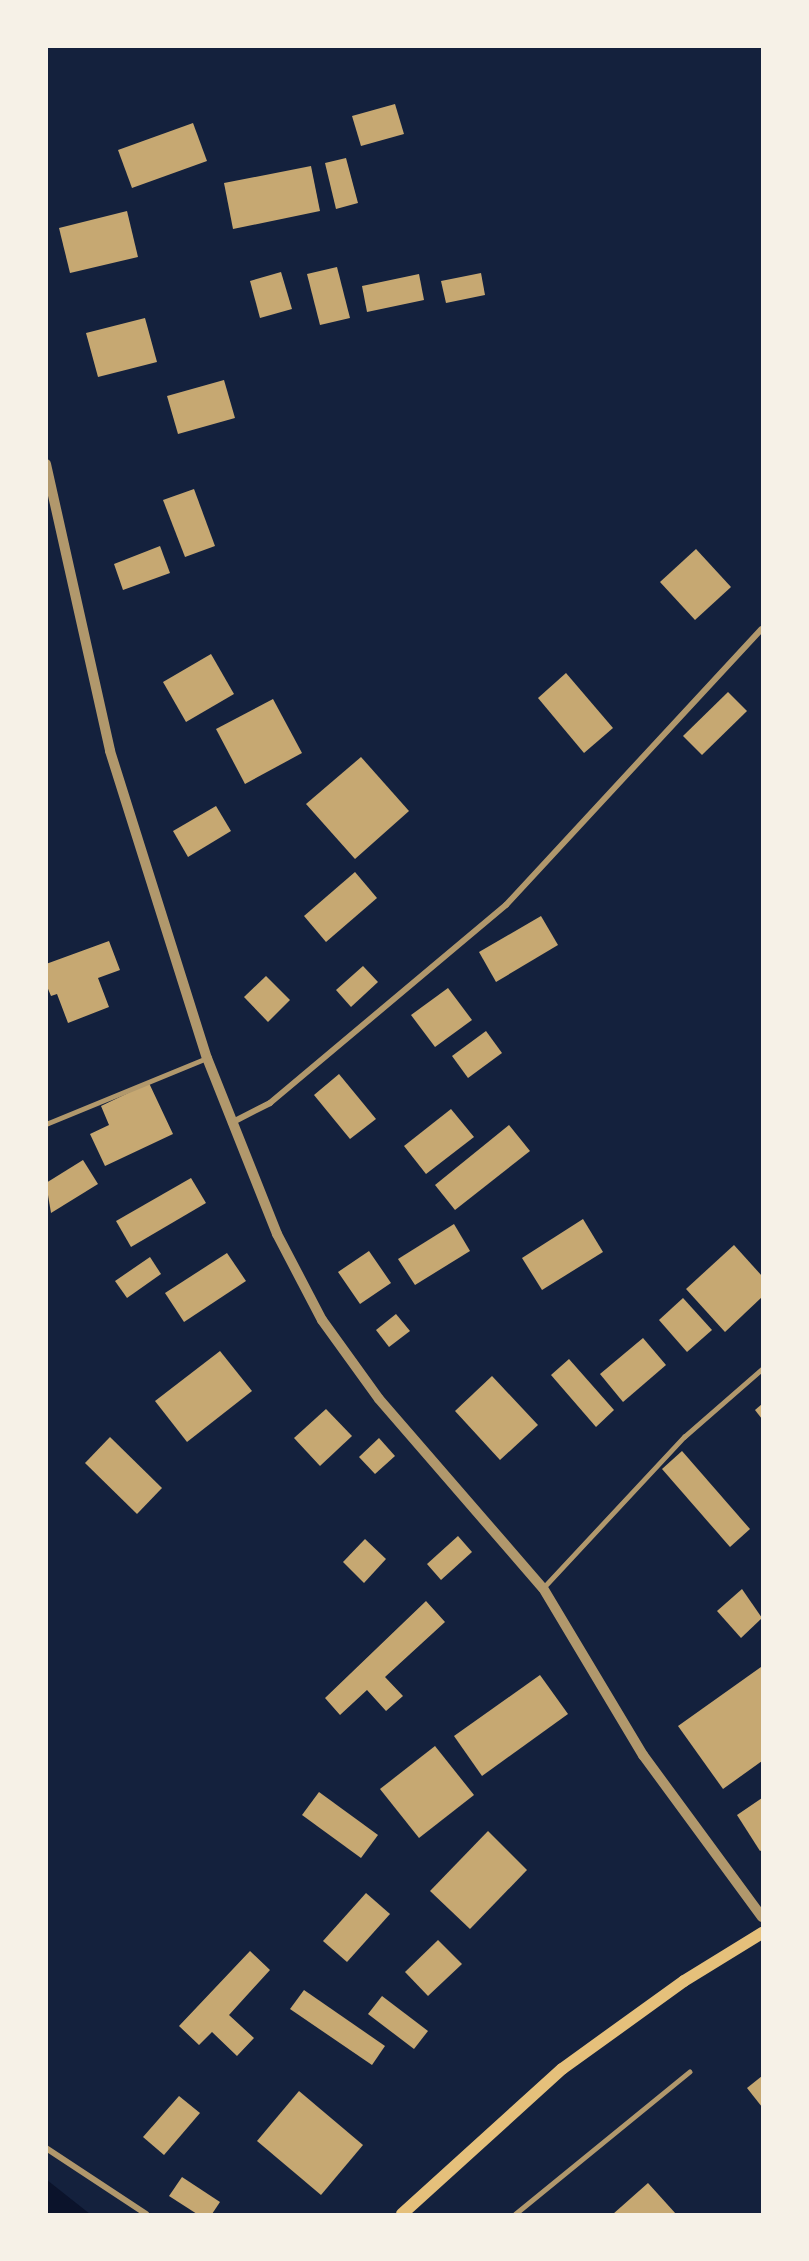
<!DOCTYPE html>
<style>
body{margin:0}
#map{position:relative;width:809px;height:2261px;overflow:hidden;background:#14213d;font-family:"Roboto Condensed",sans-serif}
div>[style]{position:absolute}
.water>*{inset:0;background:#0b132b}
.building>*{inset:0;background:#c6a872}
.service>*{height:4.5px;margin:-2.25px;padding:0 2.25px;transform-origin:2.25px;border-radius:2.25px;background:#b1986c}
.minor>*{height:6px;margin:-3px;padding:0 3px;transform-origin:3px;border-radius:3px;background:#b1986c}
.tertiary>*{height:10px;margin:-5px;padding:0 5px;transform-origin:5px;border-radius:5px;background:#b1986c}
.secondary>*{height:12px;margin:-6px;padding:0 6px;transform-origin:6px;border-radius:6px;background:#e5c07b}
span{translate:-50% -50%;white-space:nowrap;text-align:center;line-height:1.15;-webkit-text-stroke:5px #f6f1e7;paint-order:stroke}
.frame{position:absolute;inset:0;border:48px solid #f6f1e7;pointer-events:none}
</style>
<div id="map">
<div class="water">
<i style="clip-path:polygon(47px 2180px,90px 2214px,47px 2214px)"></i>
</div>
<div class="building">
<i style="clip-path:polygon(395px 104px,404px 134px,361px 146px,352px 116px)"></i>
<i style="clip-path:polygon(193px 123px,207px 161px,132px 188px,118px 150px)"></i>
<i style="clip-path:polygon(346px 158px,358px 203px,336px 209px,325px 163px)"></i>
<i style="clip-path:polygon(311px 166px,320px 211px,233px 229px,224px 183px)"></i>
<i style="clip-path:polygon(127px 211px,138px 257px,70px 273px,59px 228px)"></i>
<i style="clip-path:polygon(337px 267px,350px 318px,320px 325px,307px 274px)"></i>
<i style="clip-path:polygon(281px 272px,292px 309px,260px 318px,250px 281px)"></i>
<i style="clip-path:polygon(481px 273px,485px 295px,446px 303px,441px 281px)"></i>
<i style="clip-path:polygon(419px 274px,424px 300px,367px 312px,362px 286px)"></i>
<i style="clip-path:polygon(145px 318px,157px 362px,98px 377px,86px 333px)"></i>
<i style="clip-path:polygon(224px 380px,235px 418px,178px 434px,167px 396px)"></i>
<i style="clip-path:polygon(194px 489px,215px 546px,185px 557px,163px 500px)"></i>
<i style="clip-path:polygon(160px 546px,170px 573px,123px 590px,114px 564px)"></i>
<i style="clip-path:polygon(696px 549px,731px 587px,695px 620px,660px 582px)"></i>
<i style="clip-path:polygon(211px 654px,234px 694px,186px 722px,163px 682px)"></i>
<i style="clip-path:polygon(566px 673px,613px 728px,584px 753px,538px 698px)"></i>
<i style="clip-path:polygon(728px 692px,747px 711px,702px 755px,683px 736px)"></i>
<i style="clip-path:polygon(273px 699px,302px 753px,245px 784px,216px 729px)"></i>
<i style="clip-path:polygon(361px 757px,409px 811px,355px 859px,306px 804px)"></i>
<i style="clip-path:polygon(216px 806px,231px 831px,188px 857px,173px 831px)"></i>
<i style="clip-path:polygon(355px 872px,377px 898px,326px 942px,304px 916px)"></i>
<i style="clip-path:polygon(541px 916px,558px 945px,496px 982px,479px 952px)"></i>
<i style="clip-path:polygon(109px 941px,120px 970px,98px 978px,109px 1007px,68px 1023px,57px 994px,51px 996px,46px 984px,46px 964px)"></i>
<i style="clip-path:polygon(363px 966px,378px 982px,351px 1007px,336px 990px)"></i>
<i style="clip-path:polygon(266px 976px,290px 1000px,268px 1022px,244px 997px)"></i>
<i style="clip-path:polygon(448px 988px,472px 1020px,435px 1047px,411px 1015px)"></i>
<i style="clip-path:polygon(486px 1031px,502px 1053px,468px 1078px,452px 1056px)"></i>
<i style="clip-path:polygon(339px 1074px,376px 1119px,350px 1139px,314px 1095px)"></i>
<i style="clip-path:polygon(149px 1083px,173px 1134px,105px 1166px,90px 1134px,109px 1125px,101px 1106px)"></i>
<i style="clip-path:polygon(451px 1109px,474px 1137px,426px 1174px,404px 1146px)"></i>
<i style="clip-path:polygon(509px 1125px,530px 1151px,455px 1210px,435px 1185px)"></i>
<i style="clip-path:polygon(83px 1160px,98px 1184px,51px 1213px,46px 1183px)"></i>
<i style="clip-path:polygon(191px 1178px,206px 1203px,131px 1247px,116px 1221px)"></i>
<i style="clip-path:polygon(583px 1219px,603px 1252px,542px 1290px,522px 1258px)"></i>
<i style="clip-path:polygon(454px 1224px,470px 1251px,415px 1285px,398px 1259px)"></i>
<i style="clip-path:polygon(734px 1245px,762px 1276px,762px 1297px,725px 1332px,686px 1289px)"></i>
<i style="clip-path:polygon(369px 1251px,391px 1283px,360px 1304px,338px 1272px)"></i>
<i style="clip-path:polygon(227px 1253px,246px 1281px,184px 1322px,165px 1293px)"></i>
<i style="clip-path:polygon(150px 1257px,161px 1274px,127px 1298px,115px 1281px)"></i>
<i style="clip-path:polygon(683px 1298px,712px 1330px,687px 1352px,659px 1320px)"></i>
<i style="clip-path:polygon(396px 1314px,410px 1331px,389px 1347px,376px 1330px)"></i>
<i style="clip-path:polygon(643px 1338px,666px 1365px,623px 1402px,600px 1374px)"></i>
<i style="clip-path:polygon(220px 1351px,252px 1391px,187px 1442px,155px 1401px)"></i>
<i style="clip-path:polygon(569px 1359px,614px 1410px,596px 1427px,551px 1375px)"></i>
<i style="clip-path:polygon(492px 1376px,538px 1425px,500px 1460px,455px 1411px)"></i>
<i style="clip-path:polygon(762px 1404px,762px 1419px,755px 1410px)"></i>
<i style="clip-path:polygon(326px 1409px,352px 1436px,320px 1466px,294px 1438px)"></i>
<i style="clip-path:polygon(110px 1437px,162px 1488px,137px 1514px,85px 1463px)"></i>
<i style="clip-path:polygon(379px 1438px,395px 1456px,375px 1474px,359px 1457px)"></i>
<i style="clip-path:polygon(682px 1451px,750px 1529px,730px 1547px,662px 1469px)"></i>
<i style="clip-path:polygon(458px 1536px,472px 1552px,441px 1580px,427px 1564px)"></i>
<i style="clip-path:polygon(365px 1539px,386px 1559px,364px 1583px,343px 1562px)"></i>
<i style="clip-path:polygon(742px 1589px,762px 1618px,741px 1638px,717px 1611px)"></i>
<i style="clip-path:polygon(426px 1601px,445px 1622px,385px 1677px,403px 1696px,386px 1711px,367px 1690px,340px 1715px,325px 1698px)"></i>
<i style="clip-path:polygon(761px 1667px,762px 1761px,723px 1789px,678px 1726px)"></i>
<i style="clip-path:polygon(540px 1675px,568px 1714px,482px 1776px,454px 1736px)"></i>
<i style="clip-path:polygon(435px 1746px,474px 1795px,419px 1838px,380px 1789px)"></i>
<i style="clip-path:polygon(319px 1792px,378px 1835px,361px 1858px,302px 1815px)"></i>
<i style="clip-path:polygon(762px 1798px,762px 1850px,760px 1851px,737px 1815px)"></i>
<i style="clip-path:polygon(488px 1831px,527px 1870px,470px 1929px,430px 1891px)"></i>
<i style="clip-path:polygon(366px 1893px,390px 1914px,347px 1962px,323px 1941px)"></i>
<i style="clip-path:polygon(438px 1940px,462px 1964px,428px 1996px,405px 1972px)"></i>
<i style="clip-path:polygon(250px 1951px,270px 1970px,229px 2015px,254px 2038px,237px 2056px,212px 2032px,199px 2045px,179px 2026px)"></i>
<i style="clip-path:polygon(304px 1990px,385px 2046px,372px 2065px,290px 2009px)"></i>
<i style="clip-path:polygon(382px 1996px,428px 2031px,414px 2049px,368px 2014px)"></i>
<i style="clip-path:polygon(762px 2076px,762px 2107px,747px 2088px)"></i>
<i style="clip-path:polygon(299px 2091px,363px 2145px,321px 2195px,257px 2141px)"></i>
<i style="clip-path:polygon(179px 2096px,200px 2113px,164px 2155px,143px 2137px)"></i>
<i style="clip-path:polygon(182px 2177px,220px 2202px,212px 2214px,197px 2214px,169px 2196px)"></i>
<i style="clip-path:polygon(648px 2183px,676px 2214px,613px 2214px)"></i>
</div>
<div class="service">
<i style="left:46px;top:1124px;width:174px;rotate:-22.3deg"></i>
<i style="left:543px;top:1588px;width:207px;rotate:-47deg"></i>
<i style="left:684px;top:1437px;width:103px;rotate:-41.1deg"></i>
<i style="left:515px;top:2214px;width:225px;rotate:-39.2deg"></i>
</div>
<div class="minor">
<i style="left:231px;top:1123px;width:44px;rotate:-27.1deg"></i>
<i style="left:270px;top:1103px;width:308px;rotate:-40deg"></i>
<i style="left:506px;top:905px;width:376px;rotate:-47.2deg"></i>
<i style="left:46px;top:2148px;width:120px;rotate:33.4deg"></i>
</div>
<div class="tertiary">
<i style="left:46px;top:464px;width:294px;rotate:77.4deg"></i>
<i style="left:110px;top:751px;width:322px;rotate:72.5deg"></i>
<i style="left:207px;top:1058px;width:189px;rotate:68.3deg"></i>
<i style="left:277px;top:1234px;width:97px;rotate:62.4deg"></i>
<i style="left:322px;top:1320px;width:97px;rotate:54.2deg"></i>
<i style="left:379px;top:1399px;width:250px;rotate:49.1deg"></i>
<i style="left:543px;top:1588px;width:195px;rotate:59.1deg"></i>
<i style="left:643px;top:1755px;width:201px;rotate:53.7deg"></i>
</div>
<div class="secondary">
<i style="left:402px;top:2214px;width:216px;rotate:-42.2deg"></i>
<i style="left:562px;top:2069px;width:150px;rotate:-35.8deg"></i>
<i style="left:684px;top:1981px;width:92px;rotate:-31.6deg"></i>
</div>
<div class="frame"></div>
</div>
